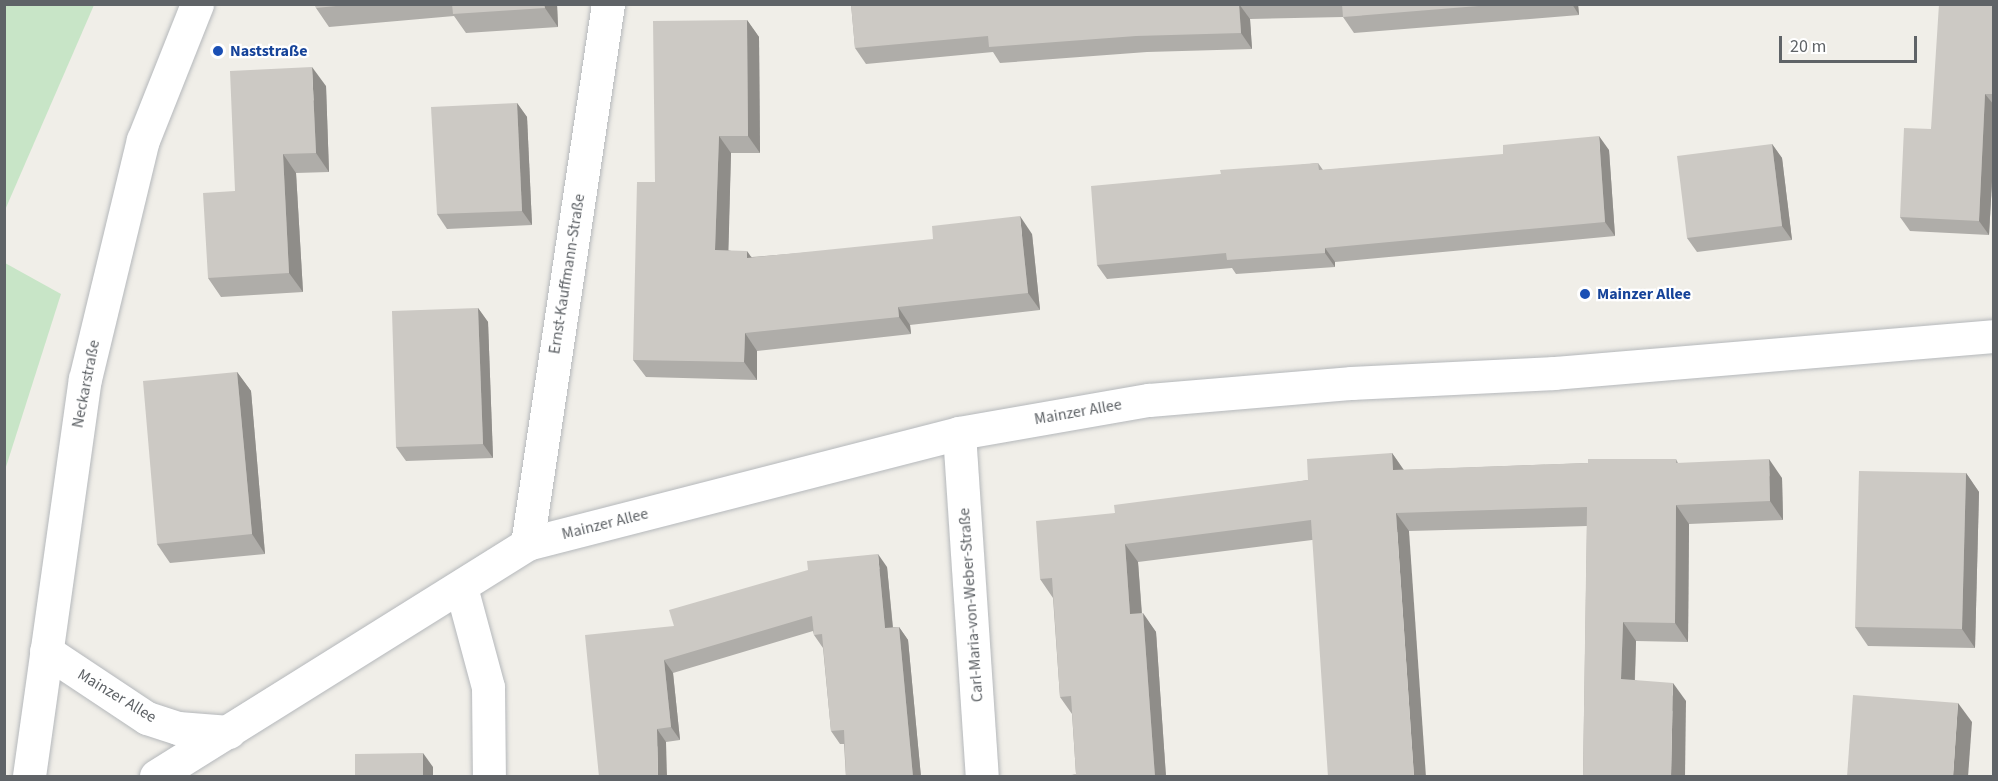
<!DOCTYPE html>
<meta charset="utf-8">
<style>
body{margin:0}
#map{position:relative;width:1998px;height:781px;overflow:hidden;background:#f0eee8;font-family:"Source Sans 3",sans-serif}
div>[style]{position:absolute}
.green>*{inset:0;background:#c8e5c7}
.roads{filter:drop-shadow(0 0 2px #b5b8bb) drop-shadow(0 0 2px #b5b8bb)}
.street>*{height:33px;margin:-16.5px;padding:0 16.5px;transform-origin:16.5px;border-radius:16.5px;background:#fff}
.wall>*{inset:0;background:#afada9}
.shaded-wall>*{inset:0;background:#8f8d89}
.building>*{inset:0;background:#ccc9c4}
.dots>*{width:16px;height:16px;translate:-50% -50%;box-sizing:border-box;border:3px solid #fff;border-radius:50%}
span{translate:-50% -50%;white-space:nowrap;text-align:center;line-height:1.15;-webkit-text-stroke:4.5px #fff;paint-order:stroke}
.transit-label{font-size:16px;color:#164399;font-weight:700}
.left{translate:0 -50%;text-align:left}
.street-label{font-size:16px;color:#5f6367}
.frame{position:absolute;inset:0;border:6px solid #5f6367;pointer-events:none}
.scale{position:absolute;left:1779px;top:36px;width:138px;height:27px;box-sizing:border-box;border:3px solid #5f6367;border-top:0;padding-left:8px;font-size:18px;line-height:21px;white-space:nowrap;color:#5f6367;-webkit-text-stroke:4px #fff;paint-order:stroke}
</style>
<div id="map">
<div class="green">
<i style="clip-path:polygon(5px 4px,94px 5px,5px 210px,4px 5px)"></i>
<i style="clip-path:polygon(5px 263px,61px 294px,5px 470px)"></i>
</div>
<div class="roads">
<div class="street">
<i style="left:959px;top:433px;width:344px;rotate:86.2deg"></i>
<i style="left:527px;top:544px;width:546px;rotate:-81.47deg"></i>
<i style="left:461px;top:587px;width:104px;rotate:74.9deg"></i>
<i style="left:488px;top:687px;width:89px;rotate:89.4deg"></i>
<i style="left:46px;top:651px;width:121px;rotate:33.6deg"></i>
<i style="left:147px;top:718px;width:33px;rotate:18deg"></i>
<i style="left:178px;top:728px;width:51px;rotate:4.5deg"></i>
<i style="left:29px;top:776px;width:401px;rotate:-82deg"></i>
<i style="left:85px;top:379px;width:246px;rotate:-76.4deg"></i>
<i style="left:143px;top:140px;width:146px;rotate:-68.3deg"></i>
<i style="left:156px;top:776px;width:438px;rotate:-32deg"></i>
<i style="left:527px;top:544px;width:446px;rotate:-14.4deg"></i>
<i style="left:959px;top:433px;width:193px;rotate:-9.9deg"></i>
<i style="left:1149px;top:400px;width:204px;rotate:-4.8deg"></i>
<i style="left:1352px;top:383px;width:202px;rotate:-2.8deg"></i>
<i style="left:1554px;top:373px;width:442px;rotate:-4.8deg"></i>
</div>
</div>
<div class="wall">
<i style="clip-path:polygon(315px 4px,557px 4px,558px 27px,466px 33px,454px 16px,329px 27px,316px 8px)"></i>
<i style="clip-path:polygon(851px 4px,1578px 4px,1579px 15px,1354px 33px,1343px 17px,1250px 19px,1252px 49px,1147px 52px,1000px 63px,993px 52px,866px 64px,855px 48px)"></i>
<i style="clip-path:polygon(1994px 4px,1994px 145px,1989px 235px,1910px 231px,1900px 217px,1931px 129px)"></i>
<i style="clip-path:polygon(747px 20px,759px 37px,760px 153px,731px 153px,728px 250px,752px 257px,1032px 234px,1040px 310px,910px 325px,911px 334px,757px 351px,757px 380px,646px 377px,633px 360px,655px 182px)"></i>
<i style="clip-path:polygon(326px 86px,329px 172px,296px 173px,303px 292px,221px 297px,208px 278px,235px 191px)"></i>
<i style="clip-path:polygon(517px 103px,527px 117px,532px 225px,447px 229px,437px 214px)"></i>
<i style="clip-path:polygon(1772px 144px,1782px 158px,1792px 240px,1697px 252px,1687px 238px)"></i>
<i style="clip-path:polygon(1609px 150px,1615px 236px,1335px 262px,1335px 267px,1236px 274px,1232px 268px,1107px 279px,1097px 265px,1221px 174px,1318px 163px,1323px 170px)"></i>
<i style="clip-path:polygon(478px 308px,488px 322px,493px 458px,406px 461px,396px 447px)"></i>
<i style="clip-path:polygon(237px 372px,251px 391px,265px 554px,170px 563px,157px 544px)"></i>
<i style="clip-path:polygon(1392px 453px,1404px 470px,1588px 463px,1676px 459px,1678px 463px,1782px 478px,1783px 520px,1689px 524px,1688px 642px,1636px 641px,1635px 680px,1686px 701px,1583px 777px,1587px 526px,1409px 531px,1312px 540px,1138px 562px,1142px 613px,1156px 632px,1166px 777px,1066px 777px,1076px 774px,1072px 714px,1060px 697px,1053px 598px,1040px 579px,1115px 513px,1308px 480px)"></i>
<i style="clip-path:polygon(1966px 473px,1979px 492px,1975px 648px,1868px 646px,1855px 627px)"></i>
<i style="clip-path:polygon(887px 567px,893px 627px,899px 627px,908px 640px,921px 777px,846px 777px,844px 744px,840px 744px,831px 731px,823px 648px,814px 635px,813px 631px,673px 673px,680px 740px,666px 742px,599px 777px,674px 626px)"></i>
</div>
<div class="shaded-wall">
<i style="clip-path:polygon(544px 4px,557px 4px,558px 27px,545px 8px)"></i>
<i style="clip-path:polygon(1239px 4px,1250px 19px,1252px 49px,1241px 33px)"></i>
<i style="clip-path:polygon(1572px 4px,1578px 4px,1579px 15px)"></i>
<i style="clip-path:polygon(747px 20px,759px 37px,760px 153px,748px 136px)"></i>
<i style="clip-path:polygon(312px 67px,326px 86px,329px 172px,316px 153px)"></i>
<i style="clip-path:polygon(1985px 94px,1994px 105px,1994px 145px,1989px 235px,1979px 221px)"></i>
<i style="clip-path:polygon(517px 103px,527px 117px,532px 225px,522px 211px)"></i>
<i style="clip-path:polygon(719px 136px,731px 153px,728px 267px,715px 250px)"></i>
<i style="clip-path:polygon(1599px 136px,1609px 150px,1615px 236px,1605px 222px)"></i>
<i style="clip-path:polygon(1772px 144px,1782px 158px,1792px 240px,1782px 226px)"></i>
<i style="clip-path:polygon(283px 154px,296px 173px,303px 292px,289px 273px)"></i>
<i style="clip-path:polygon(1020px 216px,1032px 234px,1040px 310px,1028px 293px)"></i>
<i style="clip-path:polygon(1325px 248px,1335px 262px,1335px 267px,1325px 253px)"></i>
<i style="clip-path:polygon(747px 251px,759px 268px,747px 258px)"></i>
<i style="clip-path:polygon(898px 307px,910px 325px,911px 334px,899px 317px)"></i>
<i style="clip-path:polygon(478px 308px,488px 322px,493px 458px,483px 444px)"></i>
<i style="clip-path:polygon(745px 333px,757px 351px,757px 380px,744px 362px)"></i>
<i style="clip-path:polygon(237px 372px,251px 391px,265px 554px,252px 534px)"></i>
<i style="clip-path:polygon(1392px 453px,1405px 472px,1393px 470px)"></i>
<i style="clip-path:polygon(1769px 459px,1782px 478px,1783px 520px,1770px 501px)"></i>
<i style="clip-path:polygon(1966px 473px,1979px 492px,1975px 648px,1962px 629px)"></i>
<i style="clip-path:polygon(1676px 505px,1689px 524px,1688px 642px,1675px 623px)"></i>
<i style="clip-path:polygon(1396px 513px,1409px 531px,1426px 777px,1414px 777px)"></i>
<i style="clip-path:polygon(1125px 544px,1138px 562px,1143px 632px,1130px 614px)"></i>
<i style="clip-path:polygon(878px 554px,887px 567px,894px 641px,885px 628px)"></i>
<i style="clip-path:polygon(1143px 613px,1156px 632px,1166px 777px,1155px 777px)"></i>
<i style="clip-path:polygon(1623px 622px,1636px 641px,1634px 698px,1621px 679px)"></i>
<i style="clip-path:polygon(899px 627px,908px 640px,921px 777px,913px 777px)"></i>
<i style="clip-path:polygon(664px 660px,673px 673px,680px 740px,671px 727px)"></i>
<i style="clip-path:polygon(1673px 683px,1686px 701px,1685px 777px,1671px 777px)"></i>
<i style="clip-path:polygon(1958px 703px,1972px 722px,1968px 777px,1953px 777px)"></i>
<i style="clip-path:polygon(657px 729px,666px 742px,667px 777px,658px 777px)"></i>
<i style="clip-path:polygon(423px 753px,433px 767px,433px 777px,423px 777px)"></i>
</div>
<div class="building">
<i style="clip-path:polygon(315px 4px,356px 4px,316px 8px)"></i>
<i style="clip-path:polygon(452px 4px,544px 4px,545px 8px,453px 14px)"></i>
<i style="clip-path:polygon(851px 4px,1239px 4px,1241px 33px,1136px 36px,989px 47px,988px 36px,855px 48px)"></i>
<i style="clip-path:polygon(1342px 4px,1503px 4px,1343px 17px)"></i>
<i style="clip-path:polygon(1939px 4px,1994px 4px,1994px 76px,1993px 94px,1985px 94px,1979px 221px,1900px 217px,1904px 128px,1931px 129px)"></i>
<i style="clip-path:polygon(747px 20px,748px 136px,719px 136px,715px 250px,747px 251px,747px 258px,933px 239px,932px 226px,1020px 216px,1028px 293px,898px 307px,899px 317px,745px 333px,744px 362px,633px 360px,637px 182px,655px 182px,653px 21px)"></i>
<i style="clip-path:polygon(312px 67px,316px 153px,283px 154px,289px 273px,208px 278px,203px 193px,235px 191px,230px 71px)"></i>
<i style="clip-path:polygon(517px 103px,522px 211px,437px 214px,431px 107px)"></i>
<i style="clip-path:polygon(1599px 136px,1605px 222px,1325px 248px,1325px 253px,1227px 260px,1226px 253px,1097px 265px,1091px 186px,1221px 174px,1220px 170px,1318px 163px,1319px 170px,1503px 154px,1503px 145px)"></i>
<i style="clip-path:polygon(1772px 144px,1782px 226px,1687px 238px,1677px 156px)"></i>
<i style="clip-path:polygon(478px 308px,483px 444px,396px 447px,392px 311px)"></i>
<i style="clip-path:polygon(237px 372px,252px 534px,157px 544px,143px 381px)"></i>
<i style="clip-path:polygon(1392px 453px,1393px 470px,1588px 463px,1588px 459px,1676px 459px,1676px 463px,1769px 459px,1770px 501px,1676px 505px,1675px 623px,1623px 622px,1621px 679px,1673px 683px,1671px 777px,1583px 777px,1587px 507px,1396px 513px,1414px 777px,1328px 777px,1311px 520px,1125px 544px,1130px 614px,1143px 613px,1155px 777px,1066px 777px,1066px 776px,1076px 774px,1071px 696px,1060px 697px,1052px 578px,1040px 579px,1036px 521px,1115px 513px,1114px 505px,1308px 480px,1307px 459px)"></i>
<i style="clip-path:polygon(1859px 471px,1966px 473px,1962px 629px,1855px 627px)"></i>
<i style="clip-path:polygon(878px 554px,885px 628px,899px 627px,913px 777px,846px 777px,844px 730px,831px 731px,822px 634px,814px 635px,812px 616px,664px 660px,671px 727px,657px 729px,658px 777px,599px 777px,585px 635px,674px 626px,669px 610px,808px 570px,807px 561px)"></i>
<i style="clip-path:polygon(1853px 695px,1958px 703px,1953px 777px,1847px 777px)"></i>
<i style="clip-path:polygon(423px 753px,423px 777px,355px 777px,355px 754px)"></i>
</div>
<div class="dots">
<i style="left:218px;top:51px;background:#1a4fb4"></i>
<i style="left:1585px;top:294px;background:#1a4fb4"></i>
</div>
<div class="transit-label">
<span class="left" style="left:230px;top:51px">Naststraße</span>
<span class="left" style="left:1597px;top:294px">Mainzer Allee</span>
</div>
<div class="street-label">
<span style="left:567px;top:274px;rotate:-81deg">Ernst-Kauffmann-Straße</span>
<span style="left:86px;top:384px;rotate:-79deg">Neckarstraße</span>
<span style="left:1078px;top:412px;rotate:-10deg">Mainzer Allee</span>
<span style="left:605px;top:524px;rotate:-14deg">Mainzer Allee</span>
<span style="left:971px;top:605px;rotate:-94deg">Carl-Maria-von-Weber-Straße</span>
<span style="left:117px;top:696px;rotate:31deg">Mainzer Allee</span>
</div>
<div class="frame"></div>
<div class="scale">20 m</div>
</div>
